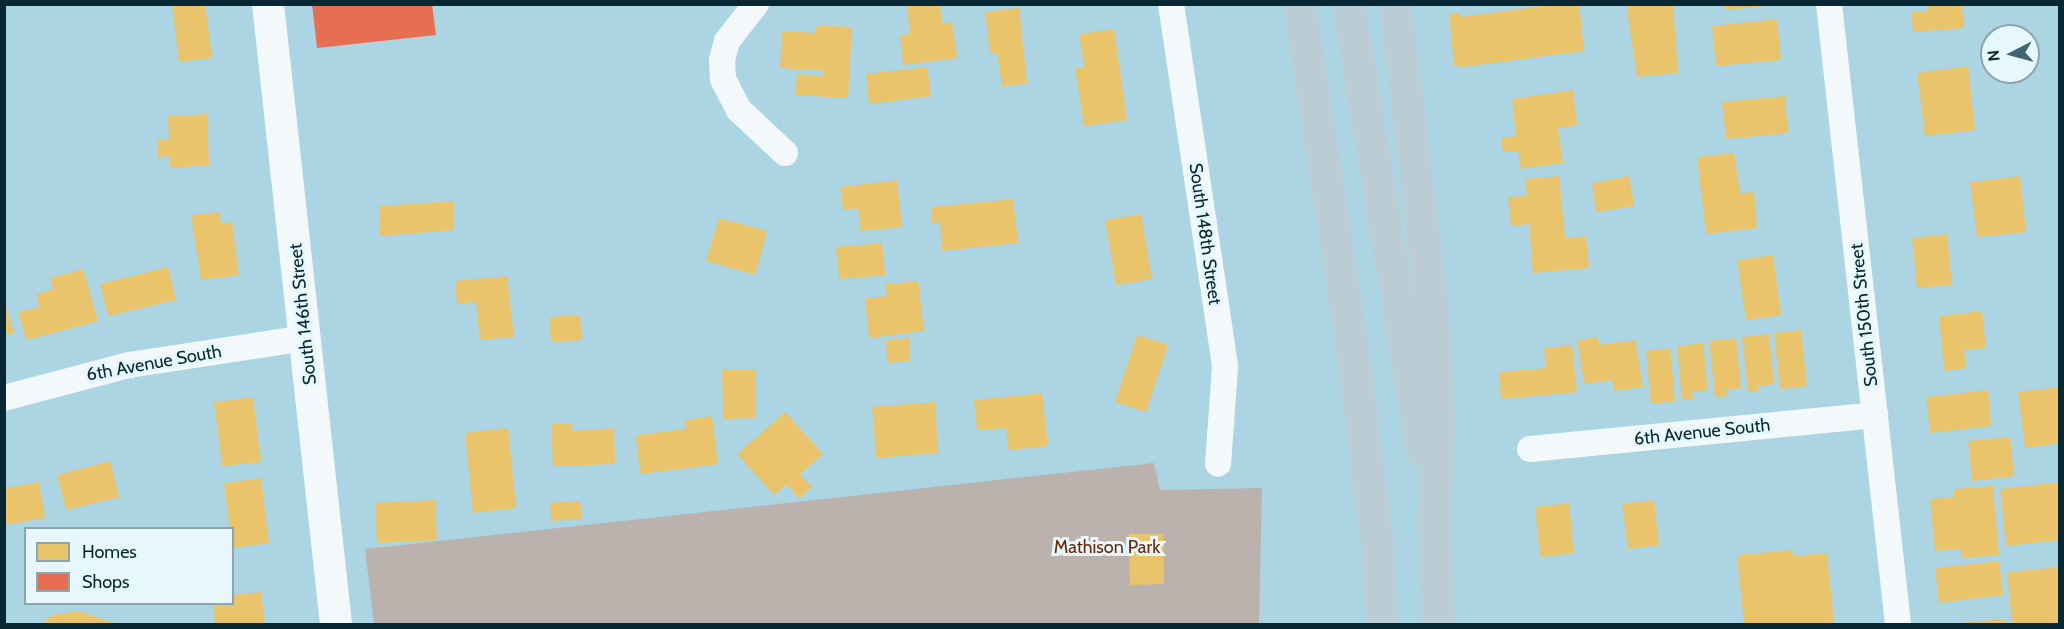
<!DOCTYPE html>
<style>
body{margin:0}
#map{position:relative;width:2064px;height:629px;overflow:hidden;background:#acd5e3;font-family:Cabin,sans-serif}
div>[style]{position:absolute}
.green>*{inset:0;background:#bbb1ad}
.homes>*{inset:0;background:#e9c46a}
.shops>*{inset:0;background:#e76f51}
.minor>*{height:26px;margin:-13px;padding:0 13px;transform-origin:13px;border-radius:13px;background:#f3f9fb}
.tertiary>*{height:32px;margin:-16px;padding:0 16px;transform-origin:16px;border-radius:16px;background:#f3f9fb}
.motorway>*{height:33px;margin:-16.5px;padding:0 16.5px;transform-origin:16.5px;border-radius:16.5px;background:#bacdd4}
span{translate:-50% -50%;white-space:nowrap;text-align:center;line-height:1.15;-webkit-text-stroke:6px #e6f8fe;paint-order:stroke}
.street-label{font-size:18px;color:#072832}
.park-label{font-size:18px;color:#6e2604}
.frame{position:absolute;inset:0;border:6px solid #072832;pointer-events:none}
.legend{position:absolute;left:24px;top:527px;width:210px;height:78px;box-sizing:border-box;background:#e6f8fe;border:2px solid #8da5ac;margin:0;padding:8px 10px;list-style:none;font-size:18px;color:#072832}
.legend li{display:flex;align-items:center;gap:12px;height:30px}
.legend b{width:30px;border:2px solid #8da5ac}
.north{position:absolute;left:1980px;top:24px;width:60px;height:60px;box-sizing:border-box;background:#e6f8fe;border:2px solid #8da5ac;border-radius:50%;rotate:264deg;font-size:16px;font-weight:700;line-height:24px;text-align:center;color:#072832}
.north::after{content:'';display:block;margin:auto;width:21px;height:27px;background:#416570;clip-path:polygon(50% 0,100% 100%,50% 72%,0 100%)}
</style>
<div id="map">
<div class="green">
<i style="clip-path:polygon(1154px 463px,1160px 490px,1262px 488px,1259px 624px,374px 624px,365px 549px)"></i>
</div>
<div class="homes">
<i style="clip-path:polygon(172px 4px,205px 4px,212px 58px,179px 62px)"></i>
<i style="clip-path:polygon(906px 4px,940px 4px,942px 24px,952px 22px,957px 58px,903px 65px,900px 35px,910px 34px)"></i>
<i style="clip-path:polygon(1557px 4px,1579px 4px,1584px 51px,1462px 67px,1454px 65px,1449px 14px,1460px 13px,1461px 17px)"></i>
<i style="clip-path:polygon(1626px 4px,1673px 4px,1678px 73px,1637px 77px)"></i>
<i style="clip-path:polygon(1725px 4px,1766px 4px,1766px 6px,1726px 10px)"></i>
<i style="clip-path:polygon(1927px 4px,1962px 4px,1964px 28px,1913px 32px,1911px 12px,1928px 11px)"></i>
<i style="clip-path:polygon(1019px 8px,1027px 83px,1002px 87px,997px 53px,990px 53px,985px 12px)"></i>
<i style="clip-path:polygon(1777px 19px,1781px 60px,1716px 66px,1712px 26px)"></i>
<i style="clip-path:polygon(816px 25px,852px 27px,848px 98px,795px 95px,797px 74px,824px 76px,824px 71px,780px 68px,782px 31px,816px 33px)"></i>
<i style="clip-path:polygon(1114px 29px,1127px 120px,1084px 126px,1075px 68px,1084px 67px,1079px 34px)"></i>
<i style="clip-path:polygon(1968px 66px,1975px 130px,1925px 136px,1917px 73px)"></i>
<i style="clip-path:polygon(927px 67px,931px 96px,869px 104px,866px 74px)"></i>
<i style="clip-path:polygon(1573px 90px,1577px 125px,1558px 128px,1563px 163px,1521px 169px,1518px 151px,1503px 152px,1501px 138px,1516px 136px,1512px 99px)"></i>
<i style="clip-path:polygon(1785px 96px,1788px 133px,1726px 139px,1722px 102px)"></i>
<i style="clip-path:polygon(207px 114px,209px 165px,170px 168px,170px 156px,158px 157px,157px 139px,169px 139px,168px 116px)"></i>
<i style="clip-path:polygon(1734px 153px,1740px 193px,1754px 192px,1757px 228px,1706px 234px,1697px 157px)"></i>
<i style="clip-path:polygon(1559px 176px,1565px 238px,1586px 236px,1589px 268px,1533px 273px,1529px 224px,1511px 226px,1508px 197px,1527px 196px,1525px 179px)"></i>
<i style="clip-path:polygon(1629px 176px,1634px 206px,1596px 212px,1592px 183px)"></i>
<i style="clip-path:polygon(2020px 176px,2026px 232px,1977px 237px,1970px 182px)"></i>
<i style="clip-path:polygon(897px 180px,902px 227px,860px 231px,858px 208px,843px 210px,840px 187px)"></i>
<i style="clip-path:polygon(1013px 199px,1018px 243px,942px 251px,940px 222px,932px 223px,931px 207px)"></i>
<i style="clip-path:polygon(453px 201px,454px 230px,380px 236px,379px 206px)"></i>
<i style="clip-path:polygon(219px 212px,221px 224px,232px 222px,239px 275px,201px 280px,191px 215px)"></i>
<i style="clip-path:polygon(1141px 214px,1152px 279px,1116px 285px,1105px 220px)"></i>
<i style="clip-path:polygon(719px 218px,767px 231px,755px 275px,706px 261px)"></i>
<i style="clip-path:polygon(1947px 234px,1952px 285px,1917px 288px,1912px 238px)"></i>
<i style="clip-path:polygon(882px 243px,885px 275px,839px 279px,836px 247px)"></i>
<i style="clip-path:polygon(1773px 255px,1781px 315px,1746px 320px,1737px 260px)"></i>
<i style="clip-path:polygon(168px 267px,176px 300px,108px 316px,100px 284px)"></i>
<i style="clip-path:polygon(83px 269px,98px 321px,26px 340px,18px 312px,39px 307px,36px 294px,53px 289px,50px 278px)"></i>
<i style="clip-path:polygon(507px 276px,514px 337px,480px 340px,476px 302px,457px 304px,455px 281px)"></i>
<i style="clip-path:polygon(918px 281px,924px 331px,869px 338px,865px 298px,887px 296px,885px 284px)"></i>
<i style="clip-path:polygon(4px 299px,14px 333px,4px 335px)"></i>
<i style="clip-path:polygon(1982px 311px,1986px 348px,1964px 350px,1966px 368px,1944px 371px,1939px 316px)"></i>
<i style="clip-path:polygon(580px 315px,582px 340px,551px 342px,549px 317px)"></i>
<i style="clip-path:polygon(1801px 330px,1807px 386px,1780px 389px,1774px 333px)"></i>
<i style="clip-path:polygon(1769px 334px,1774px 384px,1758px 386px,1759px 391px,1748px 392px,1742px 337px)"></i>
<i style="clip-path:polygon(1137px 335px,1168px 345px,1146px 412px,1115px 402px)"></i>
<i style="clip-path:polygon(1598px 337px,1599px 345px,1635px 340px,1643px 387px,1614px 391px,1612px 380px,1584px 384px,1577px 340px)"></i>
<i style="clip-path:polygon(909px 338px,910px 361px,887px 363px,886px 340px)"></i>
<i style="clip-path:polygon(1736px 338px,1741px 388px,1726px 390px,1727px 396px,1715px 397px,1709px 341px)"></i>
<i style="clip-path:polygon(1703px 343px,1708px 390px,1692px 392px,1693px 399px,1682px 400px,1677px 346px)"></i>
<i style="clip-path:polygon(1572px 345px,1577px 392px,1501px 399px,1499px 372px,1546px 368px,1544px 348px)"></i>
<i style="clip-path:polygon(1670px 348px,1675px 401px,1651px 404px,1646px 351px)"></i>
<i style="clip-path:polygon(722px 369px,756px 369px,756px 418px,723px 419px)"></i>
<i style="clip-path:polygon(2060px 387px,2060px 443px,2025px 448px,2018px 392px)"></i>
<i style="clip-path:polygon(1988px 390px,1991px 426px,1930px 433px,1926px 397px)"></i>
<i style="clip-path:polygon(1042px 393px,1048px 446px,1008px 450px,1006px 428px,977px 430px,974px 400px)"></i>
<i style="clip-path:polygon(253px 397px,261px 462px,222px 466px,214px 402px)"></i>
<i style="clip-path:polygon(935px 402px,938px 453px,876px 458px,872px 407px)"></i>
<i style="clip-path:polygon(785px 412px,823px 454px,800px 474px,812px 487px,799px 498px,786px 484px,774px 495px,737px 454px)"></i>
<i style="clip-path:polygon(712px 416px,718px 464px,640px 474px,636px 435px,686px 429px,685px 420px)"></i>
<i style="clip-path:polygon(551px 423px,571px 423px,572px 431px,614px 428px,615px 464px,553px 466px)"></i>
<i style="clip-path:polygon(508px 428px,516px 508px,473px 513px,465px 433px)"></i>
<i style="clip-path:polygon(2010px 437px,2014px 476px,1972px 481px,1968px 441px)"></i>
<i style="clip-path:polygon(110px 461px,119px 497px,66px 510px,57px 475px)"></i>
<i style="clip-path:polygon(261px 478px,269px 543px,232px 548px,224px 483px)"></i>
<i style="clip-path:polygon(39px 482px,45px 518px,4px 525px,4px 488px)"></i>
<i style="clip-path:polygon(2060px 482px,2060px 540px,2006px 546px,2000px 489px)"></i>
<i style="clip-path:polygon(1993px 486px,1999px 555px,1961px 558px,1961px 549px,1935px 551px,1930px 499px,1954px 497px,1954px 489px)"></i>
<i style="clip-path:polygon(435px 500px,437px 540px,377px 543px,375px 503px)"></i>
<i style="clip-path:polygon(1654px 500px,1659px 545px,1628px 549px,1622px 504px)"></i>
<i style="clip-path:polygon(580px 501px,582px 519px,551px 521px,550px 503px)"></i>
<i style="clip-path:polygon(1569px 503px,1574px 553px,1540px 557px,1535px 507px)"></i>
<i style="clip-path:polygon(1129px 534px,1163px 534px,1164px 584px,1130px 585px)"></i>
<i style="clip-path:polygon(1792px 550px,1793px 556px,1827px 553px,1834px 624px,1744px 624px,1737px 555px)"></i>
<i style="clip-path:polygon(1999px 561px,2003px 595px,1939px 603px,1935px 568px)"></i>
<i style="clip-path:polygon(2060px 567px,2060px 624px,2012px 624px,2007px 572px)"></i>
<i style="clip-path:polygon(261px 592px,265px 624px,215px 624px,213px 604px,232px 604px,232px 595px)"></i>
<i style="clip-path:polygon(79px 611px,116px 624px,42px 624px,52px 615px)"></i>
<i style="clip-path:polygon(2004px 619px,2005px 624px,1960px 624px,1960px 623px)"></i>
</div>
<div class="shops">
<i style="clip-path:polygon(312px 4px,432px 4px,436px 35px,317px 48px)"></i>
</div>
<div class="minor">
<i style="left:756px;top:4px;width:47px;rotate:128.1deg"></i>
<i style="left:727px;top:41px;width:20px;rotate:105deg"></i>
<i style="left:722px;top:60px;width:19px;rotate:87deg"></i>
<i style="left:723px;top:79px;width:35px;rotate:63deg"></i>
<i style="left:739px;top:110px;width:63px;rotate:43.1deg"></i>
<i style="left:1171px;top:4px;width:367px;rotate:81.5deg"></i>
<i style="left:1225px;top:367px;width:97px;rotate:94.1deg"></i>
<i style="left:1829px;top:4px;width:624px;rotate:83.65deg"></i>
<i style="left:4px;top:398px;width:129px;rotate:-14.8deg"></i>
<i style="left:129px;top:365px;width:179px;rotate:-8.7deg"></i>
<i style="left:1530px;top:449px;width:347px;rotate:-5.6deg"></i>
</div>
<div class="tertiary">
<i style="left:268px;top:4px;width:624px;rotate:83.74deg"></i>
</div>
<div class="motorway">
<i style="left:1299px;top:4px;width:339px;rotate:81.2deg"></i>
<i style="left:1351px;top:339px;width:217px;rotate:82.8deg"></i>
<i style="left:1378px;top:554px;width:70px;rotate:87.5deg"></i>
<i style="left:1348px;top:4px;width:451px;rotate:80.6deg"></i>
<i style="left:1395px;top:4px;width:314px;rotate:83.1deg"></i>
<i style="left:1433px;top:316px;width:105px;rotate:87.3deg"></i>
<i style="left:1438px;top:421px;width:101px;rotate:92.3deg"></i>
<i style="left:1434px;top:522px;width:102px;rotate:87.8deg"></i>
</div>
<div class="street-label">
<span style="left:1205px;top:234px;rotate:82deg">South 148th Street</span>
<span style="left:303px;top:314px;rotate:-96deg">South 146th Street</span>
<span style="left:1864px;top:315px;rotate:-96deg">South 150th Street</span>
<span style="left:154px;top:363px;rotate:-10deg">6th Avenue South</span>
<span style="left:1702px;top:432px;rotate:-6deg">6th Avenue South</span>
</div>
<div class="park-label">
<span style="left:1107px;top:547px">Mathison Park</span>
</div>
<div class="frame"></div>
<ul class="legend">
<li><b style="height:16px;background:#e9c46a"></b>Homes</li>
<li><b style="height:16px;background:#e76f51"></b>Shops</li>
</ul>
<div class="north">N</div>
</div>
